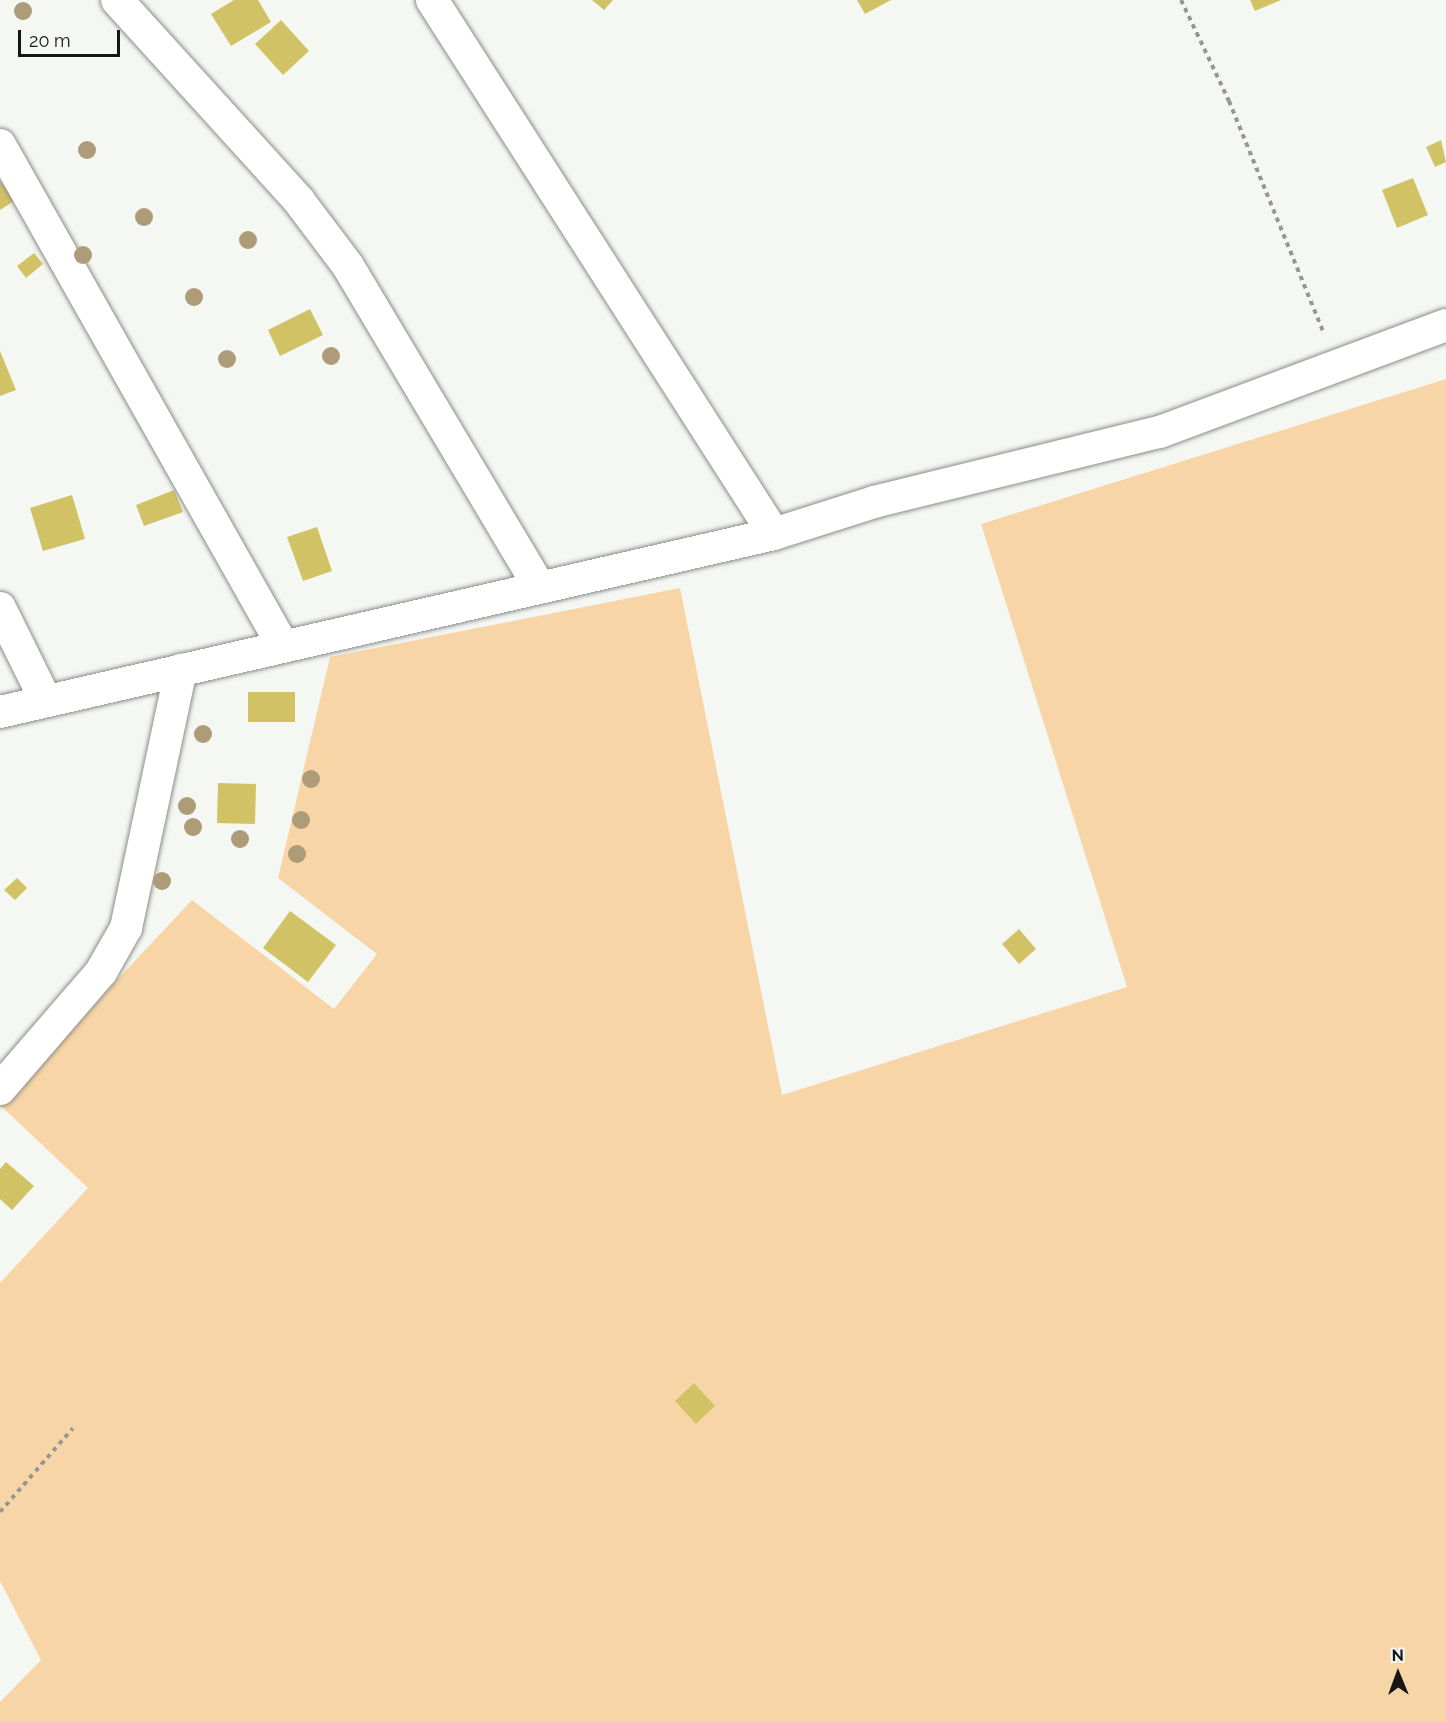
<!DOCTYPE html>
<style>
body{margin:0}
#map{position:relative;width:1446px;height:1722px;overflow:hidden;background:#f5f7f3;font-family:Raleway,sans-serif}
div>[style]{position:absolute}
.green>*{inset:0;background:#f8d5a6}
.building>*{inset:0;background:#d1c365}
.path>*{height:4px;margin-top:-2px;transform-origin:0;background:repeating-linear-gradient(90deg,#969794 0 4.5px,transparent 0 9px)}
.roads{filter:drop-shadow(0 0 2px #8b8d89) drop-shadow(0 0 2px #8b8d89)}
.minor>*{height:32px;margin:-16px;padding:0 16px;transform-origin:16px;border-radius:16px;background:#fff}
.trees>*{width:18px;height:18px;margin:-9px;border-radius:50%;background:#ae9b78}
span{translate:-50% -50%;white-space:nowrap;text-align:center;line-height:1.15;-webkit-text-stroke:6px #f5f7f3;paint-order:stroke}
.north{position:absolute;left:1368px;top:1644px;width:60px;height:60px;-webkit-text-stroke:4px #f5f7f3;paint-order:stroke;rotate:359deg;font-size:16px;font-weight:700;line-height:24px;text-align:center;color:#161715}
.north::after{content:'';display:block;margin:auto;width:21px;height:27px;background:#161715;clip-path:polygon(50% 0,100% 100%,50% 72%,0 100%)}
.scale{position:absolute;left:18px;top:30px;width:102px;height:27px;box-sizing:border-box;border:3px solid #161715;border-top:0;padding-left:8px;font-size:18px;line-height:21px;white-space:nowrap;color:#161715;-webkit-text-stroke:4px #f5f7f3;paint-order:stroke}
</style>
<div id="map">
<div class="green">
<i style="clip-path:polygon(1446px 379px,1446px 1722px,0 1722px,0 1702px,41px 1660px,0 1581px,0 1283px,88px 1188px,0 1105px,192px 900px,334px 1009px,377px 954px,278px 878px,330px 657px,680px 588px,782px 1095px,1127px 987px,981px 524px)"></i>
</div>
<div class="building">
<i style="clip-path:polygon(234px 0,258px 0,271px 22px,231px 46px,211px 14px)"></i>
<i style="clip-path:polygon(592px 0,613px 0,604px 10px)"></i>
<i style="clip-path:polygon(857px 0,891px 0,865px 14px)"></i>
<i style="clip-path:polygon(1250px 0,1281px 0,1255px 11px)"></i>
<i style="clip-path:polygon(281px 20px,309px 51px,283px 75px,255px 44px)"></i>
<i style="clip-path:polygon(1441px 140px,1446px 162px,1435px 167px,1426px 147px)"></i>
<i style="clip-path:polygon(1413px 178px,1428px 215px,1397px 228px,1382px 190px)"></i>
<i style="clip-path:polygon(0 181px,14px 201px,0 210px)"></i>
<i style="clip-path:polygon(34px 253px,43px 264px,26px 278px,17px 266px)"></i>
<i style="clip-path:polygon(310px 309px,323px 335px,280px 356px,268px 330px)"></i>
<i style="clip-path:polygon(0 351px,16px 390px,0 396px)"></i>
<i style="clip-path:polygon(174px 490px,183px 512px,144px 526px,136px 505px)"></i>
<i style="clip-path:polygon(72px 495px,85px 539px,43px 551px,30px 508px)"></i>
<i style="clip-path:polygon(317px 527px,332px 571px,303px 581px,287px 537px)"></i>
<i style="clip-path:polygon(248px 692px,295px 692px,295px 722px,248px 722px)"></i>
<i style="clip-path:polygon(218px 783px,256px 784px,255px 824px,217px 823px)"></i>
<i style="clip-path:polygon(17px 878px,27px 888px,15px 900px,4px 890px)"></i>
<i style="clip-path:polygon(290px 911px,336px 945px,308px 982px,263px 948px)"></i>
<i style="clip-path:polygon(1019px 929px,1036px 949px,1019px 964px,1002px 944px)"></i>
<i style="clip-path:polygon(6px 1162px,34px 1186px,12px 1210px,0 1199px,0 1169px)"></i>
<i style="clip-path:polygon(694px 1383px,715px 1406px,696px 1424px,675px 1401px)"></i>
</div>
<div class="path">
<i style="left:1181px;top:0;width:112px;rotate:64.6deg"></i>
<i style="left:1229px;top:101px;width:252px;rotate:67.8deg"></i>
<i style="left:0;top:1512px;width:111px;rotate:-49deg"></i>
</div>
<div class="roads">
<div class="minor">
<i style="left:117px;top:0;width:271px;rotate:47.8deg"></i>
<i style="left:299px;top:201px;width:81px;rotate:53deg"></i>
<i style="left:348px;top:266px;width:374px;rotate:59.2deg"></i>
<i style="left:432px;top:0;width:634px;rotate:57.36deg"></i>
<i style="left:0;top:145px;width:575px;rotate:60.54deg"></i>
<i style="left:0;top:608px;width:104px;rotate:63.7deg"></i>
<i style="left:0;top:712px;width:794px;rotate:-12.95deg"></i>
<i style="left:774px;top:534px;width:105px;rotate:-17.7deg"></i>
<i style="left:874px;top:502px;width:294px;rotate:-13.8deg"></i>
<i style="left:1160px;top:432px;width:305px;rotate:-20.5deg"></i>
<i style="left:0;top:1089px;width:155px;rotate:-49.2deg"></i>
<i style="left:101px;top:972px;width:51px;rotate:-60.4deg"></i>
<i style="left:126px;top:928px;width:264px;rotate:-78deg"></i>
</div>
</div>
<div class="trees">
<i style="left:23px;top:11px"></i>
<i style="left:87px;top:150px"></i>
<i style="left:144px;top:217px"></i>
<i style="left:248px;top:240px"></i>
<i style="left:83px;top:255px"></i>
<i style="left:194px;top:297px"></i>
<i style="left:331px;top:356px"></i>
<i style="left:227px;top:359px"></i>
<i style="left:203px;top:734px"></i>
<i style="left:311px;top:779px"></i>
<i style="left:187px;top:806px"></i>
<i style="left:301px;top:820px"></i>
<i style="left:193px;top:827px"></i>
<i style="left:240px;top:839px"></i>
<i style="left:297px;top:854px"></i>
<i style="left:162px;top:881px"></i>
</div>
<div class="north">N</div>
<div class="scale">20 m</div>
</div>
